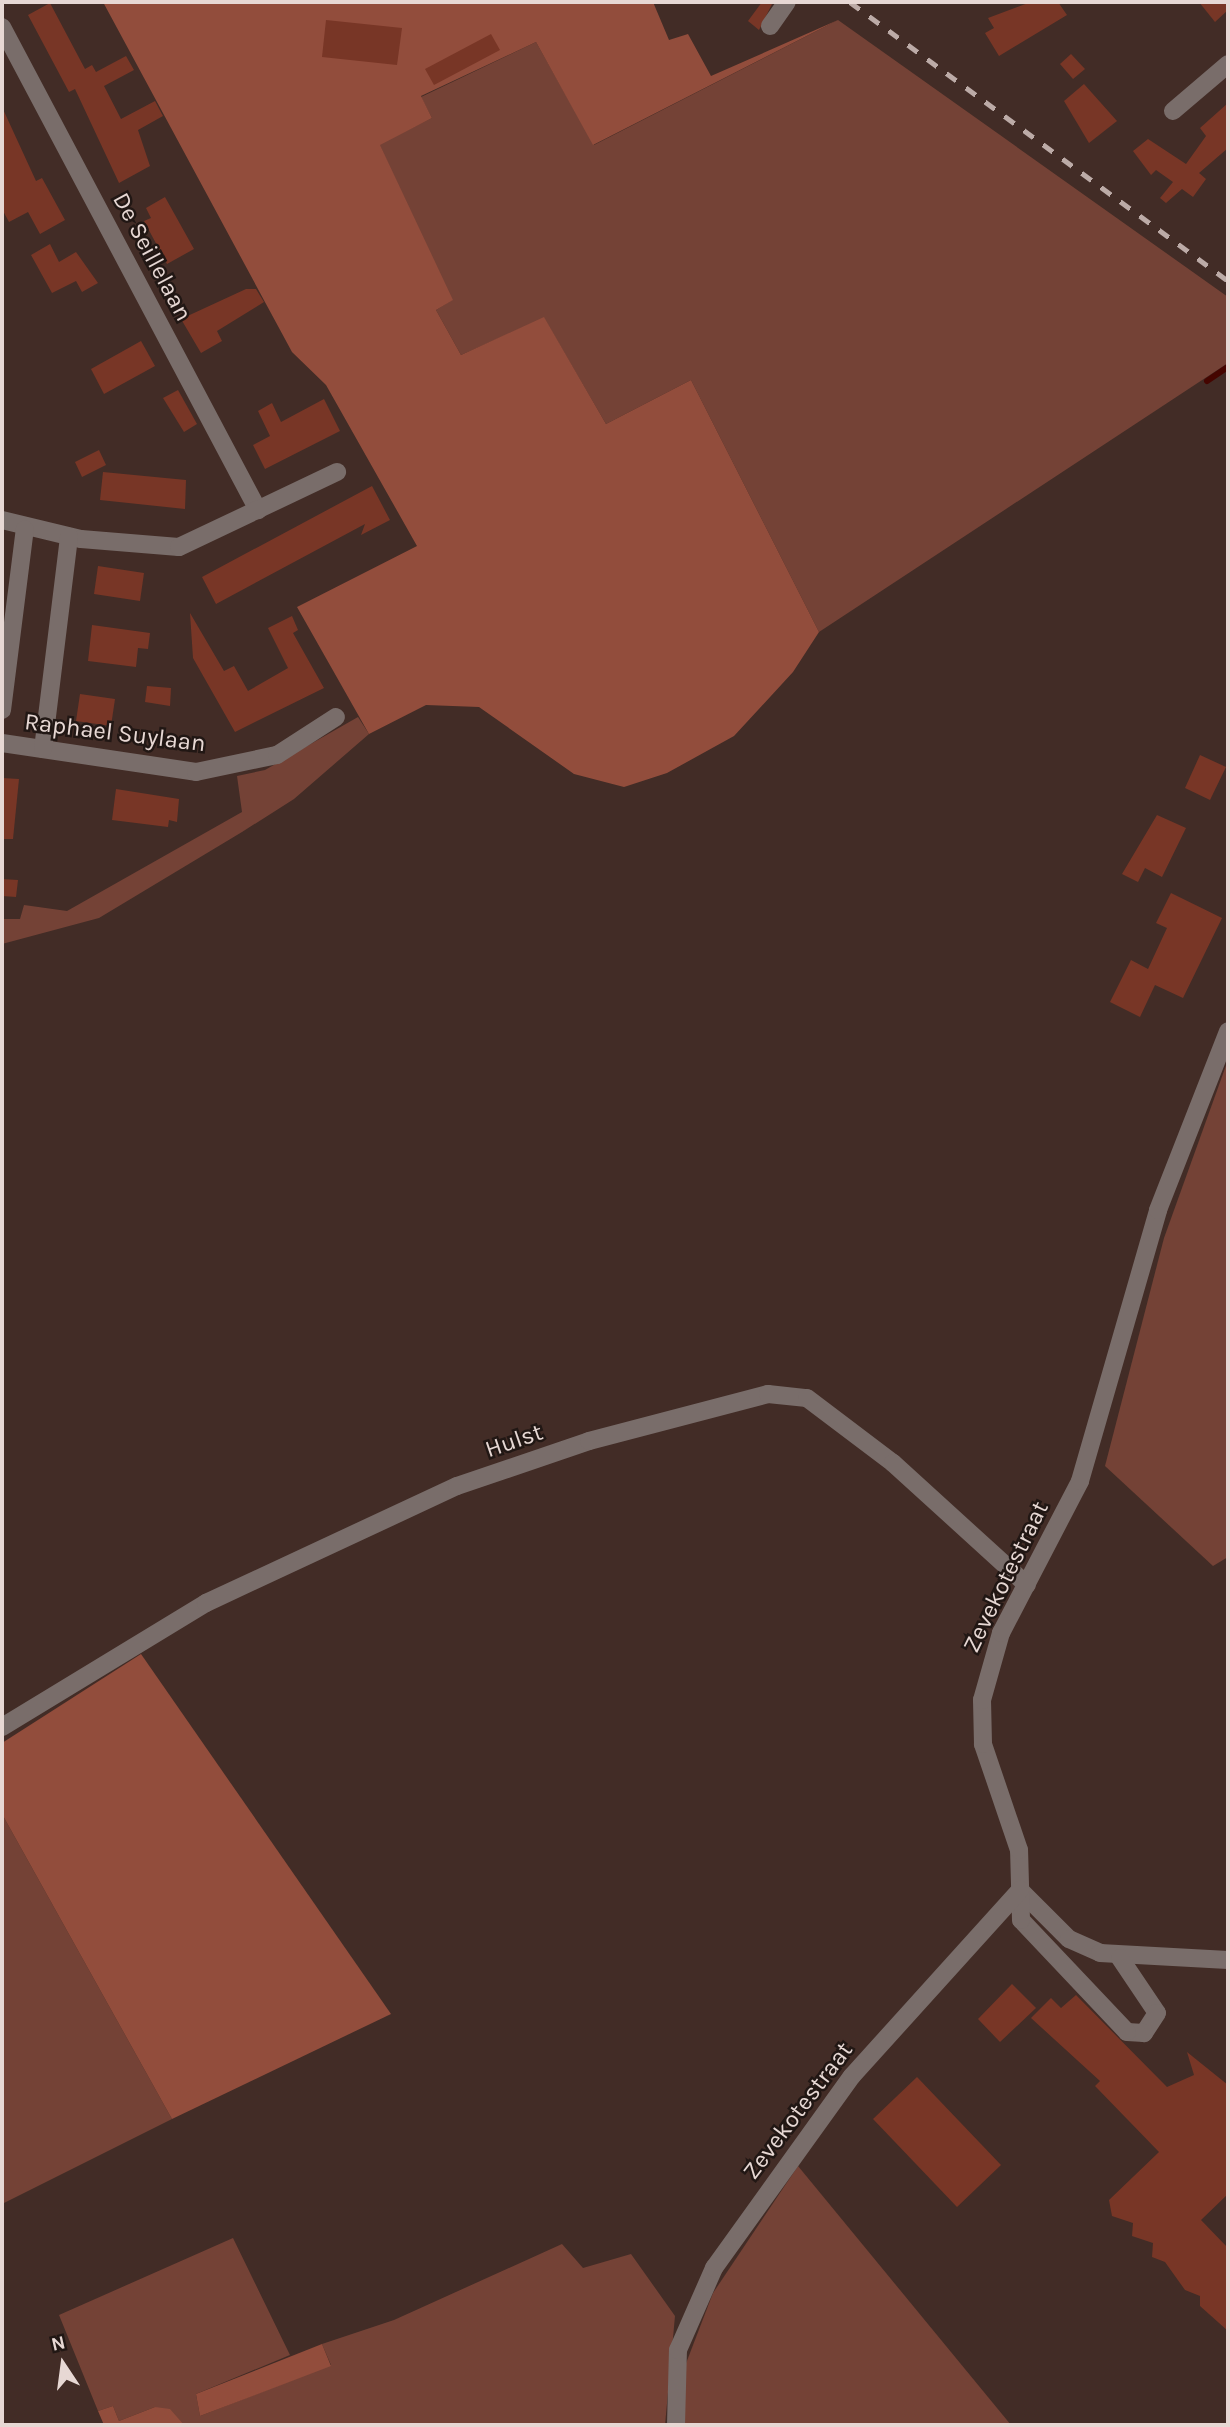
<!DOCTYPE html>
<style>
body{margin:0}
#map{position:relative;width:1230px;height:2427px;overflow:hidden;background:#422c26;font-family:Karla,sans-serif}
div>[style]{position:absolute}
.green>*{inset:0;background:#744236}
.forest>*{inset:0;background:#924d3c}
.stream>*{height:6px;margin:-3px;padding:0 3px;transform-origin:3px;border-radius:3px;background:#450500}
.building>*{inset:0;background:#783626}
.minor>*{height:18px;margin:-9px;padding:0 9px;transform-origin:9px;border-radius:9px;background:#796d6a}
.rail>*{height:5px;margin-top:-2.5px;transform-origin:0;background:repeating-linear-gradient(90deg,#bcaba7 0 12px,transparent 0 24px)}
span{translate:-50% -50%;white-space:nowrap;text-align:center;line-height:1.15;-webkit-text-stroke:5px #211714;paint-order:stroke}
.street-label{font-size:24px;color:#e7d8d4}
.frame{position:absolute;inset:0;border:4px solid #e7d8d4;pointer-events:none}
.north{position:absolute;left:28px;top:2329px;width:70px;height:70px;-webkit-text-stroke:5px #211714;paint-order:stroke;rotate:347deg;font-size:19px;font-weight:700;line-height:28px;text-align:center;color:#e7d8d4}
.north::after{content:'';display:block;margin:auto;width:24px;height:32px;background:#e7d8d4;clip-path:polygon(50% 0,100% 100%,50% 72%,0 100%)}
</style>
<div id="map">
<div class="green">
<i style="clip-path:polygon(838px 20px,1228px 297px,1228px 363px,819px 632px,691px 380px,606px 424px,544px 318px,461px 355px,436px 310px,452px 300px,379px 144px,432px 118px,421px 97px,536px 42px,594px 145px)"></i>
<i style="clip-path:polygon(358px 717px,369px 734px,294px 799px,242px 832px,99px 918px,2px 944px,2px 919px,20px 919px,24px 905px,67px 911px,242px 812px,237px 776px,265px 770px)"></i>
<i style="clip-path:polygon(1228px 1060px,1228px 1557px,1213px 1566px,1105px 1466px,1164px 1238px)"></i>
<i style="clip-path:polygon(2px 1814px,172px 2119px,2px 2204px)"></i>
<i style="clip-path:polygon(798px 2166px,1011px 2425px,683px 2425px,685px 2366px,713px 2293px)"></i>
<i style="clip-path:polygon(233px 2238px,290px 2355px,196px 2394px,200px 2416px,331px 2365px,322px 2344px,394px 2320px,562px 2244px,583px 2268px,631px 2254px,675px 2316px,665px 2425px,184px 2425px,155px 2407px,119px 2421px,113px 2406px,98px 2411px,59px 2315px)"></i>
</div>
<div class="forest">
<i style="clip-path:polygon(103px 2px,653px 2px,669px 40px,688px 34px,711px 76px,838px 20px,593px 145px,536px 42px,421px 96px,432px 118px,380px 145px,453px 300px,436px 310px,461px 355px,544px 317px,606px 424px,691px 380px,819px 632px,793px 672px,734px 736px,667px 773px,624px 787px,574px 774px,479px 707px,426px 705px,369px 734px,297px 607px,417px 546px,326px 385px,292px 352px)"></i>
<i style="clip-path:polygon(141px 1654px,391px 2014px,172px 2119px,2px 1814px,2px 1743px)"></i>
<i style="clip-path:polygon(322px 2344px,331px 2366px,200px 2416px,196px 2394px)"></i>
<i style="clip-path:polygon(113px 2406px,119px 2421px,155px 2407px,170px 2409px,184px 2425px,104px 2425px,98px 2411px)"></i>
</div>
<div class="stream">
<i style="left:1207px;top:381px;width:25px;rotate:-34deg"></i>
</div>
<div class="building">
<i style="clip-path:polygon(762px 2px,773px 2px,759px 30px,748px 21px)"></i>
<i style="clip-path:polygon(1031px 2px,1058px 2px,1067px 15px,999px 56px,985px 33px,994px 28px,988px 18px)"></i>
<i style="clip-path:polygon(1199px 2px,1228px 2px,1228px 10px,1215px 22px)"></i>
<i style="clip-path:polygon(50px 3px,85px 69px,92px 65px,96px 72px,126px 56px,134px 70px,104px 86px,121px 119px,155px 101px,163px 116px,138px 130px,150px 166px,119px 183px,75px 89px,69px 92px,28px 15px)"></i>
<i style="clip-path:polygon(326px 20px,402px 28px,397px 65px,322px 57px)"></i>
<i style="clip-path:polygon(491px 34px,500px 50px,434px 85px,425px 69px)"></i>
<i style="clip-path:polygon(1071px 54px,1085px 69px,1073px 79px,1060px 64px)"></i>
<i style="clip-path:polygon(1084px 84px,1117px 121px,1089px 143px,1064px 101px)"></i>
<i style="clip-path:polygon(1228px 103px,1228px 148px,1199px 173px,1206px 179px,1193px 197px,1182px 189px,1166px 203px,1160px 198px,1173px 182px,1156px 170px,1151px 175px,1133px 151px,1148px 139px,1186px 164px,1206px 136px,1200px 128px)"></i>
<i style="clip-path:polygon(2px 107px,36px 181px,42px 178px,65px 220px,40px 234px,28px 212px,9px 222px,2px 209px)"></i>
<i style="clip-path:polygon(165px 197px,194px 249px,167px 264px,144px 221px,151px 218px,146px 208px)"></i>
<i style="clip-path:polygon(50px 244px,59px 262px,76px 252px,98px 283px,82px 292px,76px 281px,52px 293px,31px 255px)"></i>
<i style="clip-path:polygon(246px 289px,256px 289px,264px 302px,217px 331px,222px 341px,201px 353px,181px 319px)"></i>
<i style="clip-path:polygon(141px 341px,155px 366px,104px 394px,91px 369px)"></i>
<i style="clip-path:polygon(178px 390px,197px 424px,184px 432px,163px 398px)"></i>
<i style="clip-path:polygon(324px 399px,340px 431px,265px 469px,253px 445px,270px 436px,258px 411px,272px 403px,281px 422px)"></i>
<i style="clip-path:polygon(99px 450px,106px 465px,82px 477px,75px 462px)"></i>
<i style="clip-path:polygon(103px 472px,186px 480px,185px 509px,100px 500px)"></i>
<i style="clip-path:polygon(372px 486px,390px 520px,361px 535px,365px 524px,216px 604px,202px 577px)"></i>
<i style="clip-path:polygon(98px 566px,144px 573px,140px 601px,94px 594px)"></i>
<i style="clip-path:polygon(190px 613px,224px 671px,234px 666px,248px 691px,288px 668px,268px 628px,292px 616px,298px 630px,293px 633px,324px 688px,235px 732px,193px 658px)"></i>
<i style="clip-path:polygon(92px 625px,150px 633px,148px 649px,138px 648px,136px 667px,88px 661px)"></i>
<i style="clip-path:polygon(147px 686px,171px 688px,170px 706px,145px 702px)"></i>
<i style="clip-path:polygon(80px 694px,115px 699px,111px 726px,76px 721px)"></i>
<i style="clip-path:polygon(1200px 755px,1226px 767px,1210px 800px,1185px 788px)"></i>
<i style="clip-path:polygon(2px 778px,19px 779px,13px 839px,2px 839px)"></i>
<i style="clip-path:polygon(116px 789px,179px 799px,177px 822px,169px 820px,168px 827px,112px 820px)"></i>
<i style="clip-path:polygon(1157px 815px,1186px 828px,1162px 877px,1145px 868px,1138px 882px,1122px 874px)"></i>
<i style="clip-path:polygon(2px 879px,18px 880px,16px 897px,2px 896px)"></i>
<i style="clip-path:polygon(1171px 893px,1222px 918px,1183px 998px,1155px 985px,1140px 1017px,1110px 1002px,1131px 960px,1148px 969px,1167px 928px,1156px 923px)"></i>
<i style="clip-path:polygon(1012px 1984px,1036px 2008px,1000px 2042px,978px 2019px)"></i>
<i style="clip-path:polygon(1076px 1995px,1167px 2087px,1194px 2075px,1187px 2052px,1228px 2085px,1228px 2194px,1201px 2220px,1228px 2248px,1228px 2331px,1200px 2306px,1200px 2296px,1185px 2290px,1165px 2262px,1152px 2257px,1153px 2243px,1132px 2236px,1133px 2223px,1112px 2216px,1109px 2200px,1159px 2152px,1095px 2086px,1100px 2081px,1031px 2018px,1051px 1998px,1061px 2008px)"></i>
<i style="clip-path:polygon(917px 2077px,1001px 2165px,957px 2207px,873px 2119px)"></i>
</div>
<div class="minor">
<i style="left:770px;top:26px;width:29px;rotate:-55deg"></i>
<i style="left:2px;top:27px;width:547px;rotate:62.08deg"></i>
<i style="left:1173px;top:111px;width:72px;rotate:-40.5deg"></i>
<i style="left:2px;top:520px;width:81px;rotate:13.5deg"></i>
<i style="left:81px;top:539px;width:98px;rotate:4.7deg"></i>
<i style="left:179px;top:547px;width:175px;rotate:-25.4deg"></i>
<i style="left:2px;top:710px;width:182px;rotate:-82.8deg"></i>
<i style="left:2px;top:743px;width:196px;rotate:8.5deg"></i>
<i style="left:196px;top:772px;width:83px;rotate:-11.9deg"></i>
<i style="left:277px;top:755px;width:70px;rotate:-32.8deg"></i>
<i style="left:43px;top:749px;width:214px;rotate:-83deg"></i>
<i style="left:2px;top:1727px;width:239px;rotate:-31.3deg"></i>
<i style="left:206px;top:1603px;width:277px;rotate:-25deg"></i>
<i style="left:457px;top:1486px;width:139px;rotate:-18.8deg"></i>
<i style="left:589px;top:1441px;width:185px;rotate:-14.7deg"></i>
<i style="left:768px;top:1394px;width:39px;rotate:6deg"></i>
<i style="left:807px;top:1398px;width:108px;rotate:37.1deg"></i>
<i style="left:893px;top:1463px;width:181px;rotate:42.3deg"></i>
<i style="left:1020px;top:1890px;width:69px;rotate:45deg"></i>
<i style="left:1069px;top:1939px;width:34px;rotate:24deg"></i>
<i style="left:1100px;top:1953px;width:128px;rotate:3.1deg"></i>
<i style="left:1120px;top:1958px;width:66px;rotate:56.1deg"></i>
<i style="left:1157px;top:2013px;width:24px;rotate:123deg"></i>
<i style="left:1144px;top:2033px;width:17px;rotate:-177deg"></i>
<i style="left:1127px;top:2032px;width:154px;rotate:-133.4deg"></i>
<i style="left:1021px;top:1920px;width:70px;rotate:-91.6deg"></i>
<i style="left:1019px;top:1850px;width:112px;rotate:-108.8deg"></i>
<i style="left:983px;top:1744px;width:44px;rotate:-91.3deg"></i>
<i style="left:982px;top:1700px;width:70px;rotate:-74.2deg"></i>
<i style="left:1001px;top:1633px;width:171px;rotate:-62.5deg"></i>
<i style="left:1080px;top:1481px;width:282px;rotate:-73.9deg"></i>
<i style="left:1158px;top:1210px;width:192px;rotate:-68.6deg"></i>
<i style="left:676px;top:2425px;width:75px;rotate:-88.5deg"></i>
<i style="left:678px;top:2350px;width:90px;rotate:-66.3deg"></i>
<i style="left:714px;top:2268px;width:236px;rotate:-54.3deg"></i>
<i style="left:852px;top:2076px;width:251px;rotate:-47.9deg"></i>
</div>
<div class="rail">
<i style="left:850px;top:2px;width:470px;rotate:36.4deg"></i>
</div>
<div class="street-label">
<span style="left:152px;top:257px;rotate:62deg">De Seillelaan</span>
<span style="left:115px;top:733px;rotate:7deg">Raphael Suylaan</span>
<span style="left:514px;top:1441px;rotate:-19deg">Hulst</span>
<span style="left:1006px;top:1577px;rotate:-64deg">Zevekotestraat</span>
<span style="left:798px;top:2111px;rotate:-53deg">Zevekotestraat</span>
</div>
<div class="frame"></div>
<div class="north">N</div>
</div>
